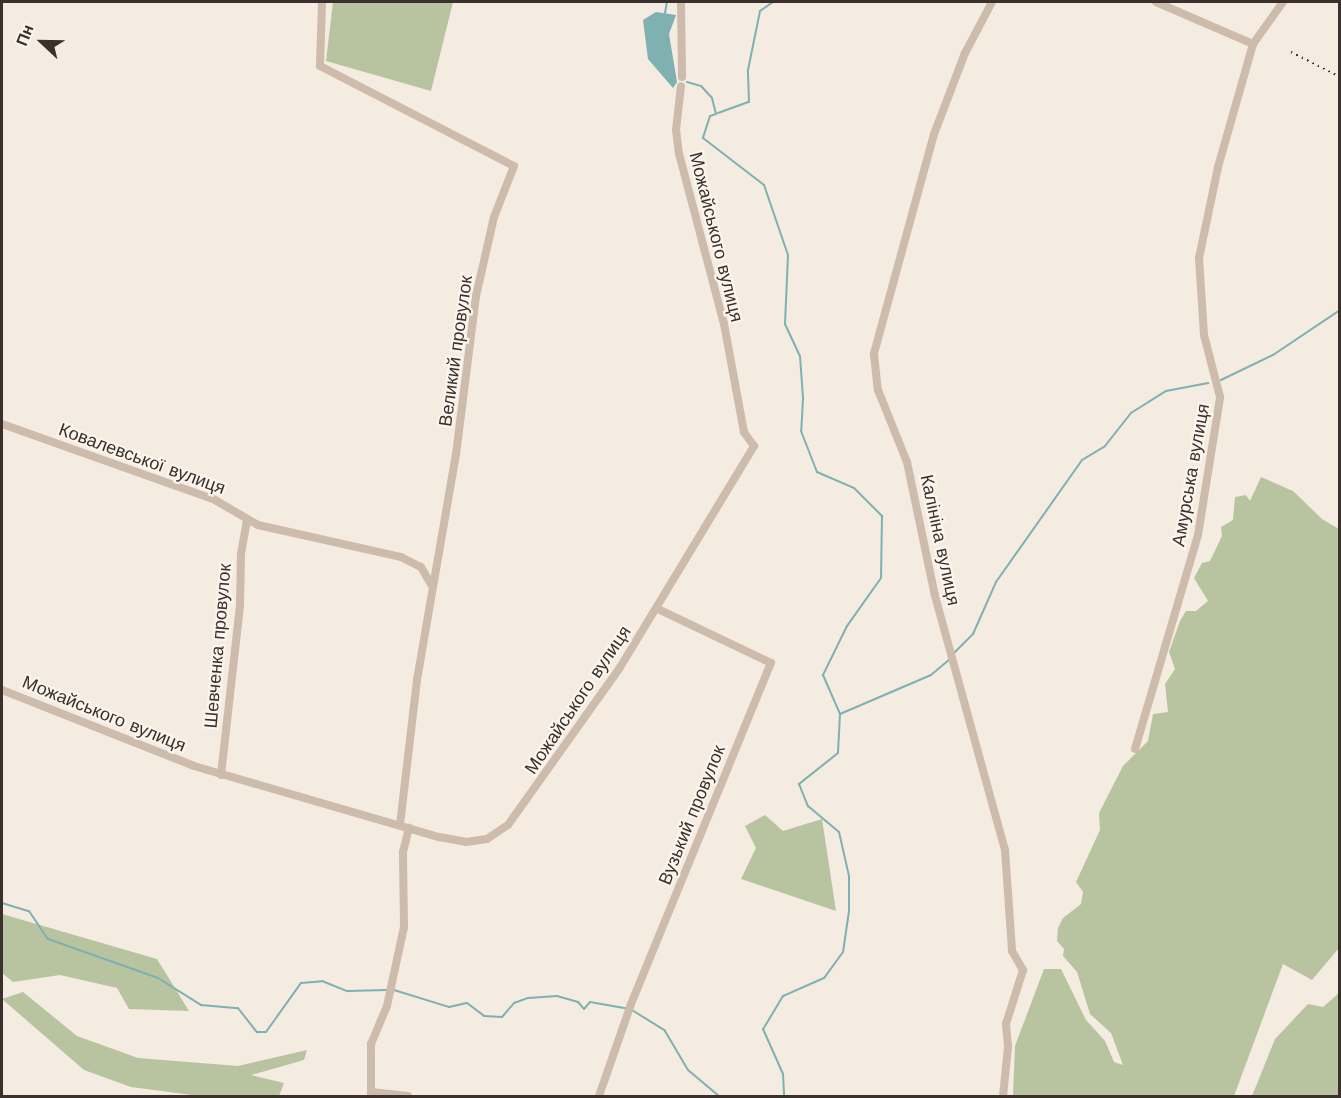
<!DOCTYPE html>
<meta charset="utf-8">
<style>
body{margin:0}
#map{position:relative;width:1341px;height:1098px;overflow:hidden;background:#f4ebe1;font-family:"Work Sans",sans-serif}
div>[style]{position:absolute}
.green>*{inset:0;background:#b8c4a0}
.water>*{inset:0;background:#7fb0b2}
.stream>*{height:2px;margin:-1px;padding:0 1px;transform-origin:1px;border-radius:1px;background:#7fb0b2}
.street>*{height:8px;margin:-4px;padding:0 4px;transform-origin:4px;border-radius:4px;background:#cdbbac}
.rail>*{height:2px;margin-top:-1px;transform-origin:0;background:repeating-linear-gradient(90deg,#3b302b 0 1.5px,transparent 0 6px)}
span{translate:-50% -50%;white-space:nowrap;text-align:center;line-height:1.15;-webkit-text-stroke:4.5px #fbf5ee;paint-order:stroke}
.street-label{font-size:18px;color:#3b302b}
.frame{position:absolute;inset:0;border:3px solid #3b302b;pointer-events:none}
.north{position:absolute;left:12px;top:12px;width:60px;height:60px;-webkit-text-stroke:4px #fbf5ee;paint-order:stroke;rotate:292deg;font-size:16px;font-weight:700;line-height:24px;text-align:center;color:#3b302b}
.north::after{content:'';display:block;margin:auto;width:21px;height:27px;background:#3b302b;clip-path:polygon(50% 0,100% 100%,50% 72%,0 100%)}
</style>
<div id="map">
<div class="green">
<i style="clip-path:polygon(333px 2px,453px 2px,431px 91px,326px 61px)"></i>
<i style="clip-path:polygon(1261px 477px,1293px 491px,1322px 519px,1339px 529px,1339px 948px,1312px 980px,1283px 964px,1234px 1096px,1013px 1096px,1015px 1046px,1044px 969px,1061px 969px,1086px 1020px,1105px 1041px,1114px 1062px,1123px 1065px,1111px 1033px,1090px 1014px,1077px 972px,1063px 956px,1064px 949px,1057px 941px,1058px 928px,1063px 918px,1081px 904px,1083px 892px,1076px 882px,1100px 830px,1099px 813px,1123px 766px,1148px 741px,1153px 714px,1168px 712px,1165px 684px,1175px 669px,1169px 652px,1180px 621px,1186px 611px,1196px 611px,1208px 601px,1194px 578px,1202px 563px,1210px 561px,1222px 536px,1221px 527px,1233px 520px,1235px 497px,1246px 495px,1250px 501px)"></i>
<i style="clip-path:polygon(765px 815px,783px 831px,822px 819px,836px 911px,741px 879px,756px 848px,745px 826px)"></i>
<i style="clip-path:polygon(2px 914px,157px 959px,189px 1011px,129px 1009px,117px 988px,60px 975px,13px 982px,2px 973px)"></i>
<i style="clip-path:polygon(23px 992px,77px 1036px,138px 1058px,238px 1066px,307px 1050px,304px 1060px,251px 1075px,284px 1083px,279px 1096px,200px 1096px,131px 1087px,84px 1070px,2px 999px)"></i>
<i style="clip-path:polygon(1339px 993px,1339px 1096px,1252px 1096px,1275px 1039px,1308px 1004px,1323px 1007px)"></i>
</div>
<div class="water">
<i style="clip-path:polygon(656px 12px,676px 15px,669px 34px,677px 82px,673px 88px,648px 59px,643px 20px)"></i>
</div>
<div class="stream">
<i style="left:665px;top:13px;width:11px;rotate:-80deg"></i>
<i style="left:687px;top:82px;width:15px;rotate:16deg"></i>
<i style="left:701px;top:86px;width:16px;rotate:47deg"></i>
<i style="left:712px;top:98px;width:16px;rotate:76deg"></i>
<i style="left:716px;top:114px;width:6px;rotate:162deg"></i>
<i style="left:710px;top:116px;width:23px;rotate:108deg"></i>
<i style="left:703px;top:138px;width:77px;rotate:37.6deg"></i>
<i style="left:764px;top:185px;width:74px;rotate:71.1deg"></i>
<i style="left:788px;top:255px;width:69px;rotate:92.5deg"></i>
<i style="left:785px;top:324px;width:35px;rotate:65deg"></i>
<i style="left:800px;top:356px;width:42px;rotate:85.9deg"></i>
<i style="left:803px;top:398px;width:33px;rotate:93deg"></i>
<i style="left:801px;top:431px;width:44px;rotate:68.7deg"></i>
<i style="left:817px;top:472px;width:40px;rotate:23.4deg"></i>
<i style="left:854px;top:488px;width:40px;rotate:45deg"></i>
<i style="left:882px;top:516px;width:62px;rotate:90.9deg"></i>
<i style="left:881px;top:578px;width:59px;rotate:125.3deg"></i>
<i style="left:847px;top:626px;width:55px;rotate:116.1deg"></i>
<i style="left:823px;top:675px;width:43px;rotate:66.4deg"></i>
<i style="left:840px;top:714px;width:39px;rotate:93deg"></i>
<i style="left:838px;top:753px;width:50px;rotate:141.5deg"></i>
<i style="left:799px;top:784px;width:24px;rotate:68deg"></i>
<i style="left:808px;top:806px;width:40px;rotate:40deg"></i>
<i style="left:839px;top:832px;width:45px;rotate:77.2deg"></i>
<i style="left:849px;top:876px;width:35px;rotate:90deg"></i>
<i style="left:849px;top:911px;width:41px;rotate:98.3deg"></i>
<i style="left:843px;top:952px;width:32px;rotate:126deg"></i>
<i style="left:824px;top:978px;width:45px;rotate:156.3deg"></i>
<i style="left:783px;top:996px;width:39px;rotate:121deg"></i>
<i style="left:763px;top:1029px;width:49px;rotate:66deg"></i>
<i style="left:783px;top:1074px;width:22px;rotate:87deg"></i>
<i style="left:718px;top:113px;width:33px;rotate:-20deg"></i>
<i style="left:749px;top:102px;width:32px;rotate:-92deg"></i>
<i style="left:748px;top:70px;width:60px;rotate:-78.5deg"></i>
<i style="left:760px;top:11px;width:16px;rotate:-35deg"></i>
<i style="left:1221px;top:380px;width:58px;rotate:-25.7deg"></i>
<i style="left:1273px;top:355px;width:81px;rotate:-33.9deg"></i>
<i style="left:954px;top:653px;width:27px;rotate:-45deg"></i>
<i style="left:973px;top:634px;width:57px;rotate:-66.1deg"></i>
<i style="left:996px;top:582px;width:149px;rotate:-54.8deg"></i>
<i style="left:1082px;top:460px;width:27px;rotate:-31deg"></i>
<i style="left:1105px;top:446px;width:42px;rotate:-51.8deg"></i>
<i style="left:1131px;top:413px;width:41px;rotate:-32.2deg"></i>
<i style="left:1166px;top:391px;width:43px;rotate:-10.8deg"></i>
<i style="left:840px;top:714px;width:99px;rotate:-23.2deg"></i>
<i style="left:931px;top:675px;width:26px;rotate:-40deg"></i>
<i style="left:2px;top:903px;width:28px;rotate:17deg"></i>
<i style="left:29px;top:911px;width:34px;rotate:56deg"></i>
<i style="left:48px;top:939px;width:117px;rotate:19.5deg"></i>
<i style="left:158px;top:978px;width:51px;rotate:32.1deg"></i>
<i style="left:201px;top:1005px;width:37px;rotate:5deg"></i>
<i style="left:238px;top:1008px;width:31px;rotate:52deg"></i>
<i style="left:257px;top:1032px;width:9px"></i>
<i style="left:266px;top:1032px;width:60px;rotate:-54.5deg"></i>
<i style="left:301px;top:983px;width:21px;rotate:-5deg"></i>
<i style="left:322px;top:981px;width:27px;rotate:22deg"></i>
<i style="left:347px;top:991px;width:40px;rotate:-1.4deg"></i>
<i style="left:394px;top:990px;width:58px;rotate:17.2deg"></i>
<i style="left:449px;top:1007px;width:18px;rotate:-13deg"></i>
<i style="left:467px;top:1003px;width:21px;rotate:37deg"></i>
<i style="left:484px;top:1016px;width:18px;rotate:3deg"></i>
<i style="left:502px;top:1017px;width:18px;rotate:-49deg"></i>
<i style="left:514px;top:1003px;width:15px;rotate:-20deg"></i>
<i style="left:528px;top:998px;width:29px;rotate:-4deg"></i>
<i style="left:557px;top:996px;width:22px;rotate:16deg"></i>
<i style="left:578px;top:1002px;width:9px;rotate:49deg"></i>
<i style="left:584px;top:1009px;width:9px;rotate:-49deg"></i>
<i style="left:590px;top:1002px;width:39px;rotate:10deg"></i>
<i style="left:632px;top:1010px;width:39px;rotate:32deg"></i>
<i style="left:665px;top:1031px;width:45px;rotate:59.5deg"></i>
<i style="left:688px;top:1070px;width:40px;rotate:40deg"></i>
</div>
<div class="street">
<i style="left:322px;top:2px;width:64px;rotate:91.8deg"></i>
<i style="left:320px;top:66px;width:218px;rotate:27.3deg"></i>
<i style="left:514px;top:166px;width:55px;rotate:111.4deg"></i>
<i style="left:494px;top:217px;width:81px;rotate:102.8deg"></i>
<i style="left:476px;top:296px;width:159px;rotate:97.2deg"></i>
<i style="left:456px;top:454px;width:229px;rotate:99.8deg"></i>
<i style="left:417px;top:680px;width:145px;rotate:96.7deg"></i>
<i style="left:681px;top:2px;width:75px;rotate:89.2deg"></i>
<i style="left:992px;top:2px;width:58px;rotate:117.9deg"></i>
<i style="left:965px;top:53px;width:87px;rotate:110.9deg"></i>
<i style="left:934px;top:134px;width:228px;rotate:105.3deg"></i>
<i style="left:874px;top:354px;width:36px;rotate:84deg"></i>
<i style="left:878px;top:390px;width:78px;rotate:68.1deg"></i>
<i style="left:907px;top:462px;width:137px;rotate:78.2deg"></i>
<i style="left:935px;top:596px;width:263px;rotate:74.6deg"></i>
<i style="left:1005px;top:850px;width:101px;rotate:86deg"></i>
<i style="left:1012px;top:951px;width:22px;rotate:60deg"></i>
<i style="left:1023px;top:970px;width:57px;rotate:107.5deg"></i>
<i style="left:1006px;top:1024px;width:23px;rotate:85deg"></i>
<i style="left:1008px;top:1047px;width:49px;rotate:95.8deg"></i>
<i style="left:1156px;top:2px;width:106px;rotate:23.4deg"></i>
<i style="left:2px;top:424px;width:226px;rotate:19.6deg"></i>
<i style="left:215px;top:500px;width:50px;rotate:30.2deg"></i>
<i style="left:258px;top:525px;width:147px;rotate:12.6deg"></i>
<i style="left:401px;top:557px;width:22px;rotate:27deg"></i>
<i style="left:421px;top:567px;width:20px;rotate:60deg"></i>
<i style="left:2px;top:690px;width:206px;rotate:21.6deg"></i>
<i style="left:194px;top:766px;width:255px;rotate:16.2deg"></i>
<i style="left:439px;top:837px;width:27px;rotate:10deg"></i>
<i style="left:466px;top:842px;width:21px;rotate:-8deg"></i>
<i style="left:487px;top:839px;width:25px;rotate:-34deg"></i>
<i style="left:508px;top:825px;width:191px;rotate:-54.6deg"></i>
<i style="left:619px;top:669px;width:261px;rotate:-58.8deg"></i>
<i style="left:754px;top:446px;width:17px;rotate:-126deg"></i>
<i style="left:744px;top:432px;width:110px;rotate:-100.5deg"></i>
<i style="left:724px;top:324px;width:176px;rotate:-104.8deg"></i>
<i style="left:679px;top:154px;width:24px;rotate:-97deg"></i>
<i style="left:676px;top:130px;width:44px;rotate:-83.5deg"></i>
<i style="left:1135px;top:749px;width:223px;rotate:-73.6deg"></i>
<i style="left:1198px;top:535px;width:140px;rotate:-80.9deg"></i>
<i style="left:1220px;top:397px;width:64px;rotate:-104.5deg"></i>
<i style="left:1204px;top:335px;width:77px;rotate:-93.7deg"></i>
<i style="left:1199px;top:258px;width:93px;rotate:-78.2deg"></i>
<i style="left:1218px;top:167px;width:128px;rotate:-74.1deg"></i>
<i style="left:1253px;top:44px;width:52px;rotate:-54.5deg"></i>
<i style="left:221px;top:775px;width:171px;rotate:-83.6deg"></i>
<i style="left:240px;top:605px;width:51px;rotate:-88.9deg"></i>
<i style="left:241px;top:554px;width:34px;rotate:-80deg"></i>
<i style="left:371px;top:1092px;width:37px;rotate:6deg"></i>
<i style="left:371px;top:1096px;width:52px;rotate:-90deg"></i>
<i style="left:371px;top:1044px;width:41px;rotate:-67.2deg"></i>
<i style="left:387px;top:1006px;width:81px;rotate:-77.9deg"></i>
<i style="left:404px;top:927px;width:75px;rotate:-90.8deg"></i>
<i style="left:403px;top:852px;width:25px;rotate:-76deg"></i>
<i style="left:599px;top:1096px;width:97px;rotate:-70.8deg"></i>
<i style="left:631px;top:1004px;width:369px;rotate:-67.7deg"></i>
<i style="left:771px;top:663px;width:125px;rotate:-154.5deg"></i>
</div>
<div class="rail">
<i style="left:1291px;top:52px;width:55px;rotate:27deg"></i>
</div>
<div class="street-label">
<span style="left:716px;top:237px;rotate:76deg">Можайського вулиця</span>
<span style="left:456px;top:351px;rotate:-82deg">Великий провулок</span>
<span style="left:142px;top:459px;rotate:20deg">Ковалевської вулиця</span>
<span style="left:1191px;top:475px;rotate:-80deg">Амурська вулиця</span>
<span style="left:940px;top:540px;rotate:78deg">Калініна вулиця</span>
<span style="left:218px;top:646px;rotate:-85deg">Шевченка провулок</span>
<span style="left:578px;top:700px;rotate:-56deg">Можайського вулиця</span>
<span style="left:104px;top:714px;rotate:22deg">Можайського вулиця</span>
<span style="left:692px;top:815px;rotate:-68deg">Вузький провулок</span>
</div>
<div class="frame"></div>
<div class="north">Пн</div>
</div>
